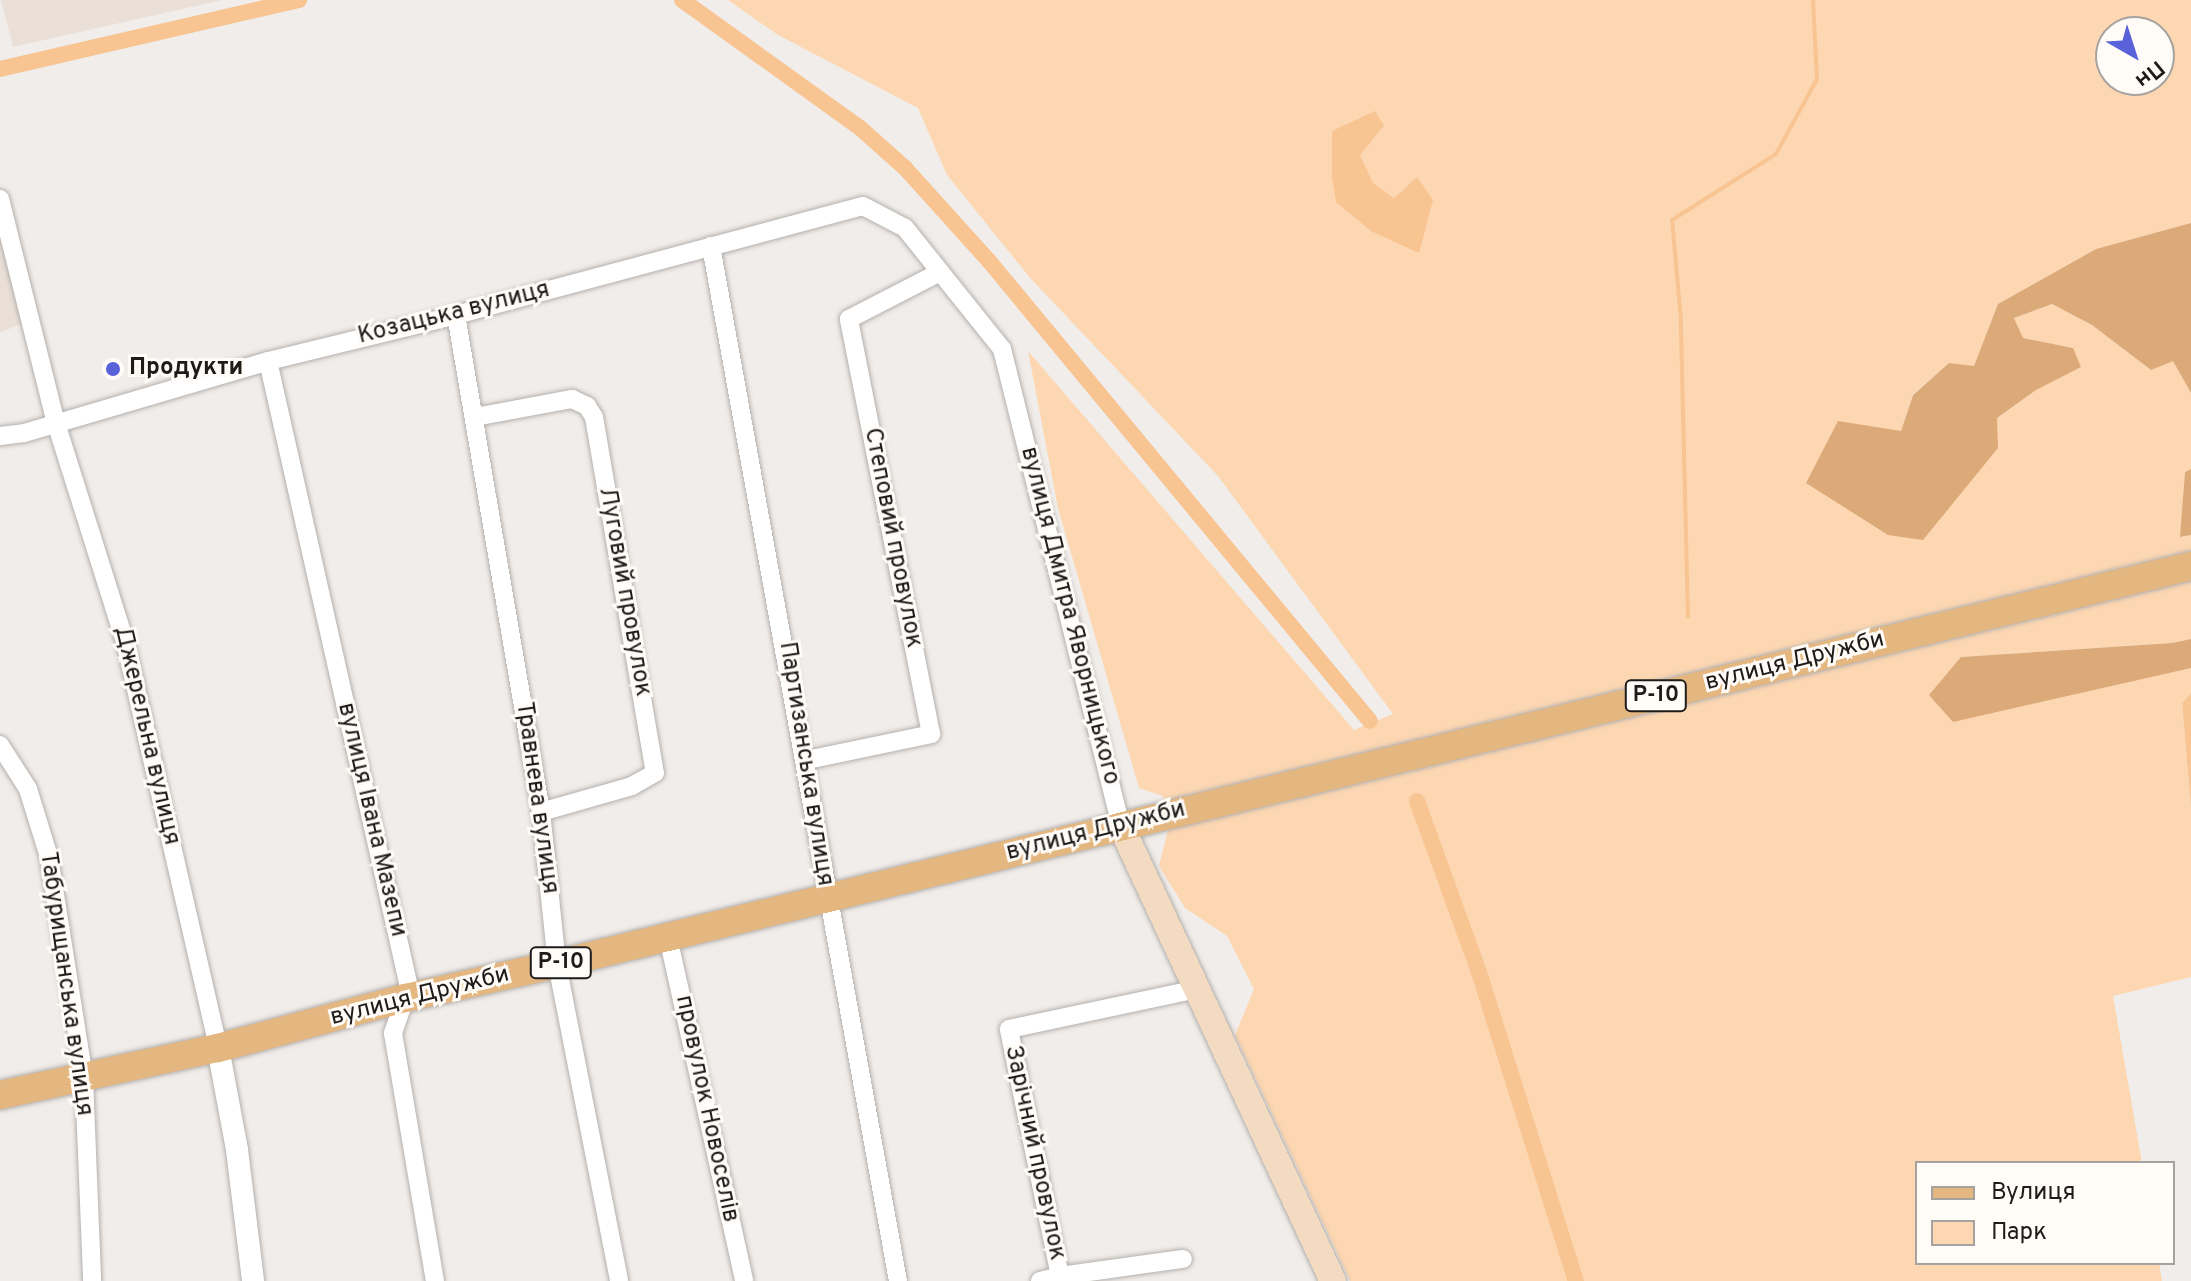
<!DOCTYPE html>
<meta charset="utf-8">
<style>
body{margin:0}
#map{position:relative;width:2191px;height:1281px;overflow:hidden;background:#f1edea;font-family:Overpass,sans-serif}
div>[style]{position:absolute}
.built>*{inset:0;background:#eae0d7}
.green>*{inset:0;background:#fdd7b2}
.forest>*{inset:0;background:#dcaa79}
.water>*{inset:0;background:#f7c492}
.stream>*{height:4px;margin:-2px;padding:0 2px;transform-origin:2px;border-radius:2px;background:#f7c492}
.canal>*{height:16px;margin:-8px;padding:0 8px;transform-origin:8px;border-radius:8px;background:#f7c492}
.roads{filter:drop-shadow(0 0 2px #b4b0ad) drop-shadow(0 0 2px #b4b0ad)}
.minor>*{height:18px;margin:-9px;padding:0 9px;transform-origin:9px;border-radius:9px;background:#fff}
.tertiary>*{height:22px;margin:-11px;padding:0 11px;transform-origin:11px;border-radius:11px;background:#fff}
.secondary>*{height:26px;margin:-13px;padding:0 13px;transform-origin:13px;border-radius:13px;background:#f2dbc0}
.primary>*{height:28px;margin:-14px;padding:0 14px;transform-origin:14px;border-radius:14px;background:#e4b680}
.dots>*{width:22px;height:22px;translate:-50% -50%;box-sizing:border-box;border:4px solid #fffbf7;border-radius:50%}
span{translate:-50% -50%;white-space:nowrap;text-align:center;line-height:1.15;-webkit-text-stroke:6px #fffbf7;paint-order:stroke}
.shield-label span{padding:2px 6px;background:#fffbf7;border:2px solid;border-radius:6px;-webkit-text-stroke-width:0}
.shield-label{font-size:22px;color:#1e1c1b;font-weight:700}
.street-label{font-size:24px;color:#1e1c1b}
.poi-label{font-size:24px;color:#1e1c1b;font-weight:700}
.left{translate:0 -50%;text-align:left}
.legend{position:absolute;left:1915px;top:1161px;width:260px;height:104px;box-sizing:border-box;background:#fffbf7;border:2px solid #a5a29f;margin:0;padding:10px 14px;list-style:none;font-size:24px;color:#1e1c1b}
.legend li{display:flex;align-items:center;gap:16px;height:40px}
.legend b{width:40px;border:2px solid #a5a29f}
.north{position:absolute;left:2095px;top:16px;width:80px;height:80px;box-sizing:border-box;background:#fffbf7;border:2px solid #a5a29f;border-radius:50%;rotate:141deg;font-size:22px;font-weight:700;line-height:32px;text-align:center;color:#1e1c1b}
.north::after{content:'';display:block;margin:auto;width:28px;height:36px;background:#5a62d9;clip-path:polygon(50% 0,100% 100%,50% 72%,0 100%)}
</style>
<div id="map">
<div class="built">
<i style="clip-path:polygon(1px 0,222px 0,13px 47px)"></i>
<i style="clip-path:polygon(0 233px,22px 323px,0 333px)"></i>
</div>
<div class="green">
<i style="clip-path:polygon(evenodd,728px 0,2191px 0,2191px 223px,2096px 249px,1998px 304px,1974px 367px,1949px 363px,1913px 394px,1901px 431px,1806px 483px,1997px 418px,2036px 390px,2073px 348px,2023px 339px,2014px 318px,2052px 304px,2092px 325px,2151px 370px,2173px 360px,2191px 393px,2191px 469px,2185px 472px,2181px 537px,2191px 535px,2191px 639px,2172px 643px,1961px 657px,2172px 670px,2191px 668px,2191px 693px,2182px 703px,2191px 808px,2191px 977px,2113px 996px,2142px 1163px,1917px 1163px,1917px 1263px,2159px 1263px,2162px 1281px,1350px 1281px,1235px 1035px,1254px 989px,1227px 936px,1185px 908px,1159px 866px,1169px 826px,1163px 796px,1139px 788px,1058px 508px,1028px 351px,1354px 730px,1393px 714px,1218px 476px,1031px 279px,947px 175px,918px 108px,778px 35px,728px 0,2111px 32px,2159px 32px,2159px 80px,2111px 80px,2111px 32px,728px 0,1384px 126px,1359px 155px,1373px 183px,1394px 198px,1417px 177px,1371px 231px,1332px 131px,1384px 126px)"></i>
</div>
<div class="forest">
<i style="clip-path:polygon(2191px 223px,2191px 393px,2173px 361px,2151px 370px,2092px 325px,2052px 304px,2014px 318px,2023px 338px,2073px 348px,2081px 367px,2036px 390px,1997px 418px,1998px 448px,1923px 540px,1888px 535px,1806px 483px,1838px 421px,1901px 431px,1913px 395px,1949px 363px,1974px 366px,1998px 304px,2096px 249px)"></i>
<i style="clip-path:polygon(2191px 469px,2191px 535px,2180px 537px,2185px 472px)"></i>
<i style="clip-path:polygon(2191px 639px,2191px 668px,1953px 722px,1929px 695px,1961px 657px,2172px 643px)"></i>
</div>
<div class="water">
<i style="clip-path:polygon(1375px 111px,1384px 126px,1360px 155px,1373px 183px,1394px 198px,1417px 177px,1433px 200px,1419px 253px,1371px 231px,1336px 202px,1332px 177px,1332px 131px)"></i>
<i style="clip-path:polygon(2191px 693px,2191px 808px,2182px 703px)"></i>
</div>
<div class="stream">
<i style="left:1688px;top:617px;width:297px;rotate:-91.4deg"></i>
<i style="left:1681px;top:320px;width:100px;rotate:-95.1deg"></i>
<i style="left:1672px;top:220px;width:123px;rotate:-32.4deg"></i>
<i style="left:1776px;top:154px;width:85px;rotate:-61.3deg"></i>
<i style="left:1817px;top:79px;width:79px;rotate:-92.9deg"></i>
</div>
<div class="canal">
<i style="left:682px;top:0;width:218px;rotate:35.7deg"></i>
<i style="left:859px;top:127px;width:62px;rotate:41.7deg"></i>
<i style="left:905px;top:168px;width:125px;rotate:47.9deg"></i>
<i style="left:989px;top:261px;width:597px;rotate:50.37deg"></i>
<i style="left:0;top:69px;width:307px;rotate:-13deg"></i>
<i style="left:1417px;top:801px;width:182px;rotate:70.1deg"></i>
<i style="left:1479px;top:972px;width:324px;rotate:72.6deg"></i>
</div>
<div class="roads">
<div class="minor">
<i style="left:0;top:199px;width:231px;rotate:76deg"></i>
<i style="left:56px;top:423px;width:233px;rotate:72.5deg"></i>
<i style="left:126px;top:645px;width:413px;rotate:77.1deg"></i>
<i style="left:711px;top:246px;width:1052px;rotate:79.76deg"></i>
<i style="left:456px;top:315px;width:504px;rotate:80.29deg"></i>
<i style="left:541px;top:812px;width:153px;rotate:84deg"></i>
<i style="left:557px;top:964px;width:323px;rotate:78.9deg"></i>
<i style="left:268px;top:361px;width:642px;rotate:77.31deg"></i>
<i style="left:409px;top:987px;width:49px;rotate:109.2deg"></i>
<i style="left:393px;top:1033px;width:252px;rotate:80.4deg"></i>
<i style="left:475px;top:417px;width:99px;rotate:-10.5deg"></i>
<i style="left:572px;top:399px;width:17px;rotate:25deg"></i>
<i style="left:587px;top:406px;width:13px;rotate:58deg"></i>
<i style="left:594px;top:417px;width:361px;rotate:80.3deg"></i>
<i style="left:655px;top:773px;width:26px;rotate:151deg"></i>
<i style="left:632px;top:786px;width:95px;rotate:164.1deg"></i>
<i style="left:0;top:436px;width:24px;rotate:-7deg"></i>
<i style="left:24px;top:433px;width:254px;rotate:-16.4deg"></i>
<i style="left:268px;top:361px;width:194px;rotate:-13.7deg"></i>
<i style="left:456px;top:315px;width:421px;rotate:-15deg"></i>
<i style="left:863px;top:206px;width:47px;rotate:27.6deg"></i>
<i style="left:905px;top:228px;width:155px;rotate:51.3deg"></i>
<i style="left:1002px;top:349px;width:492px;rotate:76deg"></i>
<i style="left:0;top:745px;width:52px;rotate:57.5deg"></i>
<i style="left:28px;top:789px;width:71px;rotate:72.8deg"></i>
<i style="left:49px;top:857px;width:224px;rotate:81deg"></i>
<i style="left:84px;top:1078px;width:203px;rotate:87.7deg"></i>
<i style="left:807px;top:760px;width:127px;rotate:-11.8deg"></i>
<i style="left:931px;top:734px;width:423px;rotate:-101.2deg"></i>
<i style="left:849px;top:319px;width:102px;rotate:-27.3deg"></i>
<i style="left:668px;top:937px;width:352px;rotate:77.5deg"></i>
<i style="left:1060px;top:1276px;width:124px;rotate:-7.9deg"></i>
<i style="left:1040px;top:1281px;width:21px;rotate:-14deg"></i>
<i style="left:1060px;top:1276px;width:252px;rotate:-101.7deg"></i>
<i style="left:1009px;top:1029px;width:192px;rotate:-12deg"></i>
</div>
<div class="tertiary">
<i style="left:218px;top:1048px;width:104px;rotate:79.4deg"></i>
<i style="left:237px;top:1150px;width:132px;rotate:83deg"></i>
</div>
<div class="secondary">
<i style="left:1121px;top:826px;width:502px;rotate:65.02deg"></i>
</div>
<div class="primary">
<i style="left:0;top:1095px;width:223px;rotate:-12.2deg"></i>
<i style="left:218px;top:1048px;width:194px;rotate:-15deg"></i>
<i style="left:405px;top:998px;width:156px;rotate:-12.6deg"></i>
<i style="left:557px;top:964px;width:1682px;rotate:-13.69deg"></i>
</div>
</div>
<div class="dots">
<i style="left:113px;top:369px;background:#5a62d9"></i>
</div>
<div class="shield-label">
<span style="left:1656px;top:696px">Р-10</span>
<span style="left:561px;top:963px">Р-10</span>
</div>
<div class="street-label">
<span style="left:454px;top:314px;rotate:-14deg">Козацька вулиця</span>
<span style="left:892px;top:538px;rotate:79deg">Степовий провулок</span>
<span style="left:624px;top:592px;rotate:80deg">Луговий провулок</span>
<span style="left:1069px;top:616px;rotate:76deg">вулиця Дмитра Яворницького</span>
<span style="left:1795px;top:662px;rotate:-14deg">вулиця Дружби</span>
<span style="left:146px;top:736px;rotate:77deg">Джерельна вулиця</span>
<span style="left:805px;top:764px;rotate:81deg">Партизанська вулиця</span>
<span style="left:536px;top:798px;rotate:82deg">Травнева вулиця</span>
<span style="left:371px;top:820px;rotate:77deg">вулиця Івана Мазепи</span>
<span style="left:1096px;top:832px;rotate:-14deg">вулиця Дружби</span>
<span style="left:65px;top:984px;rotate:82deg">Табурищанська вулиця</span>
<span style="left:420px;top:997px;rotate:-14deg">вулиця Дружби</span>
<span style="left:706px;top:1109px;rotate:78deg">провулок Новоселів</span>
<span style="left:1034px;top:1153px;rotate:78deg">Зарічний провулок</span>
</div>
<div class="poi-label">
<span class="left" style="left:129px;top:369px">Продукти</span>
</div>
<ul class="legend">
<li><b style="height:10px;background:#e4b680"></b>Вулиця</li>
<li><b style="height:22px;background:#fdd7b2"></b>Парк</li>
</ul>
<div class="north">Пн</div>
</div>
